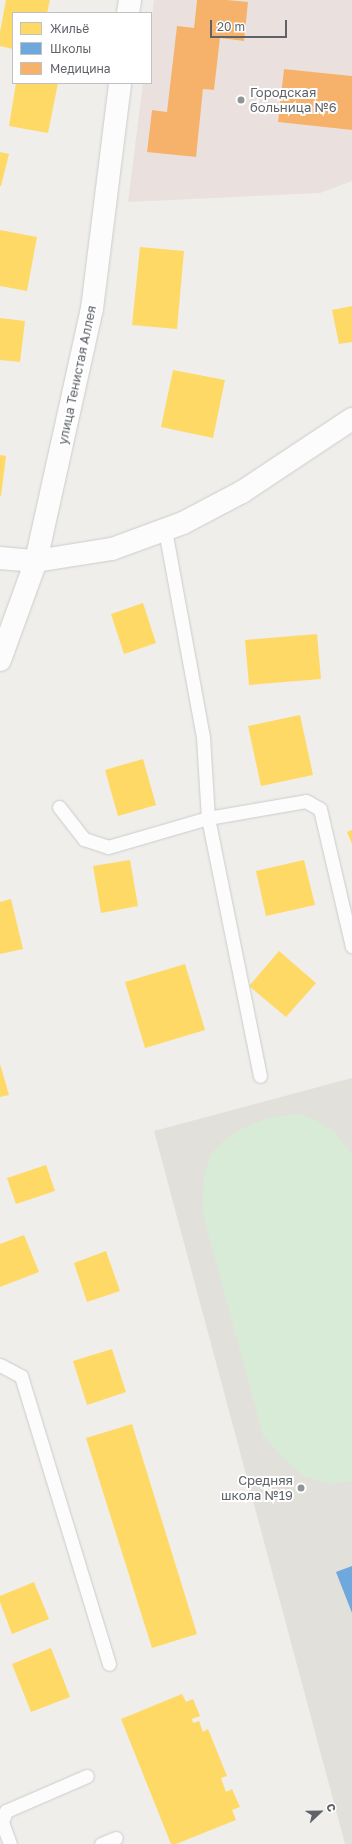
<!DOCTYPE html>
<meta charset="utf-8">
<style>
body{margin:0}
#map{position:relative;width:352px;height:1844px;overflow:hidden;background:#efeeea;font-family:"Golos Text",sans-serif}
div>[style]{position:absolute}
.education>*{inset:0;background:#e2e0da}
.medical>*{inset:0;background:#eae0de}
.green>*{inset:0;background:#d8ebd6}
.homes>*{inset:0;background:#ffd966}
.schools>*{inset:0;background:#6fa8dc}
.health>*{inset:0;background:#f6b26b}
.roads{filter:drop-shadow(0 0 1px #cbcccc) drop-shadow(0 0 1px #cbcccc)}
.lane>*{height:13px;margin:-6.5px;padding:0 6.5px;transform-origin:6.5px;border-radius:6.5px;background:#fdfcfc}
.street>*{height:22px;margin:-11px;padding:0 11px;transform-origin:11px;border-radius:11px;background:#fdfcfc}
.secondary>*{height:22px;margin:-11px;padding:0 11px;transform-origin:11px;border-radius:11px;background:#fdfcfc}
.dots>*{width:11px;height:11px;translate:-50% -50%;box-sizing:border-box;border:2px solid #fff;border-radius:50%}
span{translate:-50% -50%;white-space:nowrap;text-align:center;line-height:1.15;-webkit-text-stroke:4px #fff;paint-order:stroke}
.poi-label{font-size:13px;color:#5f6368}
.left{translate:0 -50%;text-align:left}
.right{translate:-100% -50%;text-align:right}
.street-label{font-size:13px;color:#5f6368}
.legend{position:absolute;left:12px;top:12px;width:140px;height:72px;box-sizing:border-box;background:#fff;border:1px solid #bfc1c3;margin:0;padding:5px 7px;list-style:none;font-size:12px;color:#5f6368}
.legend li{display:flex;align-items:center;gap:8px;height:20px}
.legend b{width:20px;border:1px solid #bfc1c3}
.north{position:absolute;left:300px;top:1792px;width:40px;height:40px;-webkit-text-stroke:3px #fff;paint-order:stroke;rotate:68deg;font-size:11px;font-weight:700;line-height:16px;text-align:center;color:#5f6368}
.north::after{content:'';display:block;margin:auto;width:14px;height:18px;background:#5f6368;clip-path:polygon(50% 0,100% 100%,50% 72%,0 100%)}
.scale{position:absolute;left:210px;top:20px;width:77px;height:18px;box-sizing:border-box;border:2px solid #5f6368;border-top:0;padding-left:5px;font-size:12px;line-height:14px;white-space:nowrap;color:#5f6368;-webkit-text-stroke:3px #fff;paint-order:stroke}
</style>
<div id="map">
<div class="education">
<i style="clip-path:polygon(352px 1078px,352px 1844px,345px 1844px,154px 1131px)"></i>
</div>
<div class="medical">
<i style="clip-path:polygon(154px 0,197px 0,194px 28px,167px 112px,152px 110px,147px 151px,195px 157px,203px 89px,214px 90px,220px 38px,244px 41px,227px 0,352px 0,352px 76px,284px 69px,278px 122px,352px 130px,352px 181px,320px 193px,128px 202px,143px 83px,151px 83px,151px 24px)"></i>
</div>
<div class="green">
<i style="clip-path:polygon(297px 1114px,313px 1119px,333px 1131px,352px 1154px,352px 1481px,333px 1484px,305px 1477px,282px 1457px,263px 1435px,203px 1214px,204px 1176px,211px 1154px,225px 1140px,243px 1128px,268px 1118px)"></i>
</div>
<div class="homes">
<i style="clip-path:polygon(6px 0,50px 0,47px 13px,13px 13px,13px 49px,0 46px,0 32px)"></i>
<i style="clip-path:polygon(16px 83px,58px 83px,48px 133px,9px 126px)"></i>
<i style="clip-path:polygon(0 152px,9px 154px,1px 186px,0 186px)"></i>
<i style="clip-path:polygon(0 230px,37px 237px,27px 291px,0 286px)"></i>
<i style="clip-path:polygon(140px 247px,184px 251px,177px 329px,132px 325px)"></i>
<i style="clip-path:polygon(352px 306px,352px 342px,339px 344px,332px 310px)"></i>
<i style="clip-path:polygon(0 318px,25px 321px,20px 362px,0 360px)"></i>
<i style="clip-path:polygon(173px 370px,225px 380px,213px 438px,161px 427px)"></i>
<i style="clip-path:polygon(0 455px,6px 456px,1px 496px,0 496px)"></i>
<i style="clip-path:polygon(143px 603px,156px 643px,124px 654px,111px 614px)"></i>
<i style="clip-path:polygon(317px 634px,321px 679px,249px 685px,245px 640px)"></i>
<i style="clip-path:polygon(300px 715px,313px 775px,261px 786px,248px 726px)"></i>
<i style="clip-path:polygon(143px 759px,156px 805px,118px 816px,105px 770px)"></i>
<i style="clip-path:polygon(352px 830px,352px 844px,347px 832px)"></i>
<i style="clip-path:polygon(130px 860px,138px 906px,101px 913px,93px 866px)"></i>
<i style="clip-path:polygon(304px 860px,315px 905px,266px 916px,256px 871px)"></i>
<i style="clip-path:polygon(11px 899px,23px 949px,0 954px,0 902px)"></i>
<i style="clip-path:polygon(279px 951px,316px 983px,286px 1017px,249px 986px)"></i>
<i style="clip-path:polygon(185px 964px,205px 1030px,145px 1048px,125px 982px)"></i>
<i style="clip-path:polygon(0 1064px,9px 1095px,0 1097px)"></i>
<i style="clip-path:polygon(46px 1165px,55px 1191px,16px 1204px,7px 1178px)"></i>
<i style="clip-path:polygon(24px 1235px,39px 1272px,0 1287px,0 1244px)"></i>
<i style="clip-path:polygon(106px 1251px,120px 1291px,87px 1302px,74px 1263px)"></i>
<i style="clip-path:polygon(112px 1349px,126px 1392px,87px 1405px,73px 1361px)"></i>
<i style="clip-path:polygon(132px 1424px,197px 1634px,152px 1648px,86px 1438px)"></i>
<i style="clip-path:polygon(34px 1582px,49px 1619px,12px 1634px,0 1602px,0 1596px)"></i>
<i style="clip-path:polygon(51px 1648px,70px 1697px,31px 1712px,12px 1664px)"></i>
<i style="clip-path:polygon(182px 1694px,186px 1702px,193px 1699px,200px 1716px,192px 1719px,193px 1723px,199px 1721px,203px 1732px,208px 1729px,227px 1776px,221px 1778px,226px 1792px,232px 1789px,240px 1807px,232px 1810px,236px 1820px,176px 1844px,171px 1844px,121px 1719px)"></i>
</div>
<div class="schools">
<i style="clip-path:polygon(352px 1566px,352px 1613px,336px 1572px)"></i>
</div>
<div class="health">
<i style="clip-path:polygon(197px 0,227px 0,248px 2px,244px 41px,220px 38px,214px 90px,203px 89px,196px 157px,147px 152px,152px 110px,167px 112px,177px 26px,194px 28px)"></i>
<i style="clip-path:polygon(284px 69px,352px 76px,352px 130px,278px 122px)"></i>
</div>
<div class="roads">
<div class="lane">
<i style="left:165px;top:530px;width:210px;rotate:79.6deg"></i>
<i style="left:203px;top:737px;width:81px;rotate:86.5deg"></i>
<i style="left:208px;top:818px;width:263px;rotate:78.6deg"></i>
<i style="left:59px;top:807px;width:41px;rotate:52deg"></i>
<i style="left:84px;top:839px;width:25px;rotate:18deg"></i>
<i style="left:108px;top:847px;width:104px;rotate:-16.2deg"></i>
<i style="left:208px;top:818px;width:99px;rotate:-9.8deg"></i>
<i style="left:306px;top:801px;width:16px;rotate:30deg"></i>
<i style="left:320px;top:809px;width:141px;rotate:76.9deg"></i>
<i style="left:0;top:1365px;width:24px;rotate:28deg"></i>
<i style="left:21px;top:1376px;width:301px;rotate:73deg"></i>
<i style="left:10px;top:1844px;width:23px;rotate:-110deg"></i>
<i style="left:2px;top:1822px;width:12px;rotate:-70deg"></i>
<i style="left:6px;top:1811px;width:88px;rotate:-23.4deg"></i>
<i style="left:101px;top:1844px;width:16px;rotate:-22deg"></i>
</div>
<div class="street">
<i style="left:0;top:558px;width:36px;rotate:5deg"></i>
</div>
<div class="secondary">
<i style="left:128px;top:13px;width:13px;rotate:-81deg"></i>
<i style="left:36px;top:561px;width:77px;rotate:-9deg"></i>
<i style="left:112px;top:549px;width:76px;rotate:-20.1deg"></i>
<i style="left:183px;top:523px;width:67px;rotate:-27.7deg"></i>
<i style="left:242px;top:492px;width:132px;rotate:-33.6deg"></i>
<i style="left:0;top:660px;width:105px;rotate:-70deg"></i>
<i style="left:36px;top:561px;width:258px;rotate:-77.5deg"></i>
<i style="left:92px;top:309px;width:228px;rotate:-82.9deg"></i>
</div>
</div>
<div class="dots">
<i style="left:241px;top:100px;background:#919496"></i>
<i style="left:301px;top:1488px;background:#919496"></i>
</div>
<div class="poi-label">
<span class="left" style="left:250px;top:100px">Городская<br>больница №6</span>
<span class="right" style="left:293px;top:1488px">Средняя<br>школа №19</span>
</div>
<div class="street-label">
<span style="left:77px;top:375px;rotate:-78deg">улица Тенистая Аллея</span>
</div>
<ul class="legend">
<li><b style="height:11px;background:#ffd966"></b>Жильё</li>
<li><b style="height:11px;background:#6fa8dc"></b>Школы</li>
<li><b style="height:11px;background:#f6b26b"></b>Медицина</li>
</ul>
<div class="north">С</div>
<div class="scale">20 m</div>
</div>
